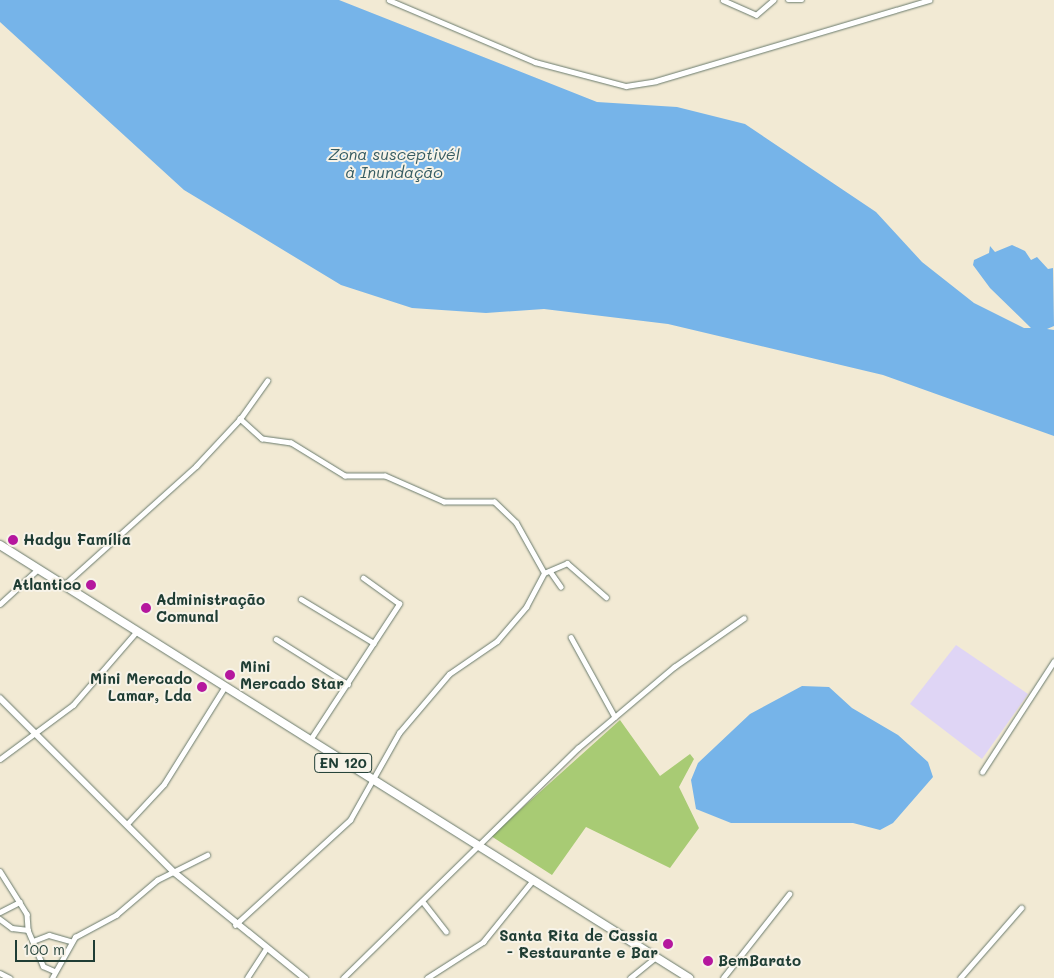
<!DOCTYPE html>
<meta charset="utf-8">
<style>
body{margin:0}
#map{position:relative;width:1054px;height:978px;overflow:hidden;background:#f2ead4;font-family:Mali,sans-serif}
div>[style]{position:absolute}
.built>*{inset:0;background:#dfd5f5}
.green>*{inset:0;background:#a8cb74}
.water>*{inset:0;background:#76b4e9}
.roads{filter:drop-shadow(0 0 1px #697a6c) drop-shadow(0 0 1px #697a6c)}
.minor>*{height:4.5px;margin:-2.25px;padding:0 2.25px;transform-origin:2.25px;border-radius:2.25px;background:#fff}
.tertiary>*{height:5.5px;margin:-2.75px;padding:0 2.75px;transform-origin:2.75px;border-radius:2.75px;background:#fff}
.primary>*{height:8px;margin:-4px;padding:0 4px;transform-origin:4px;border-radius:4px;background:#fff}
.dots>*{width:14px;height:14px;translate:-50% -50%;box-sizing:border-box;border:2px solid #f7f3e8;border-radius:50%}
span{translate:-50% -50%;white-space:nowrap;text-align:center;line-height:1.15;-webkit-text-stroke:4px #f7f3e8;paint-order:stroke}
.shield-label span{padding:1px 4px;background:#f7f3e8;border:1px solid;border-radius:4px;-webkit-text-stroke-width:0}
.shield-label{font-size:14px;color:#1f3d34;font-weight:700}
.poi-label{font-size:15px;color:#1f3d34;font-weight:700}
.left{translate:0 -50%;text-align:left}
.right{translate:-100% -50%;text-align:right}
.water-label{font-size:16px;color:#355b61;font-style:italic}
.scale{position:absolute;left:15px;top:940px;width:80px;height:22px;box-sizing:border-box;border:2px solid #1f3d34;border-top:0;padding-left:6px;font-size:15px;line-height:18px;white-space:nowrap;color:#1f3d34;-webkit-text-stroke:4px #f7f3e8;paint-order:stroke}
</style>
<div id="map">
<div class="built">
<i style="clip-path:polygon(956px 645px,1028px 694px,982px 759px,910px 704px)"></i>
</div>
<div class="green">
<i style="clip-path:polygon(620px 720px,660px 776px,690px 754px,694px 759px,679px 787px,699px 828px,670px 868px,586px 827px,552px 875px,491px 836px)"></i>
</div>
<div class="water">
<i style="clip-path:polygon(0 0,339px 0,597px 102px,677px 107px,745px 124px,876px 212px,922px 262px,974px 303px,1024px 328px,1031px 328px,990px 288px,973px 265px,974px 260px,989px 253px,990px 246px,995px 252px,1012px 245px,1025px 251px,1031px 260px,1037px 257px,1048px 269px,1053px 268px,1054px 326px,1047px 329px,1054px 330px,1054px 436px,883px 375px,668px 324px,544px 309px,486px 313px,412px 308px,341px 285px,184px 190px,0 22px)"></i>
<i style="clip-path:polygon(802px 686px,829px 687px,852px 708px,898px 735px,928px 762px,933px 777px,893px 823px,880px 830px,853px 823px,731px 823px,696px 809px,691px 780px,698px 763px,750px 714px)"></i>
</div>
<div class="roads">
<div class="minor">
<i style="left:389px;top:0;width:159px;rotate:23deg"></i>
<i style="left:535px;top:62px;width:94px;rotate:14.8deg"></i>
<i style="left:626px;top:86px;width:30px;rotate:-9deg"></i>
<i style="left:656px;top:81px;width:285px;rotate:-16.5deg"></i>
<i style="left:723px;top:0;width:36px;rotate:24deg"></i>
<i style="left:756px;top:15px;width:23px;rotate:-41deg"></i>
<i style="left:788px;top:0;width:14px"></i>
<i style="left:550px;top:571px;width:19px;rotate:55deg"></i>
<i style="left:544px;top:573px;width:25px;rotate:-23deg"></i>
<i style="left:567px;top:563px;width:52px;rotate:41.1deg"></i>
<i style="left:64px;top:585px;width:178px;rotate:-42deg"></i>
<i style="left:196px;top:466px;width:64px;rotate:-46.9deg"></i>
<i style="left:240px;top:419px;width:47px;rotate:-54.6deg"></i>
<i style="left:301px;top:599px;width:85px;rotate:31.1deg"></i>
<i style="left:0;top:604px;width:52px;rotate:-42.6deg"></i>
<i style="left:571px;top:637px;width:91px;rotate:61.2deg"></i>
<i style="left:276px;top:639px;width:85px;rotate:32deg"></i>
<i style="left:310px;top:740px;width:163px;rotate:-56.8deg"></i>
<i style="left:399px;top:604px;width:44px;rotate:-144.2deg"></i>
<i style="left:0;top:759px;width:91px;rotate:-36.5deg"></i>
<i style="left:73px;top:705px;width:98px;rotate:-49.1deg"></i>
<i style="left:982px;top:772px;width:132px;rotate:-57deg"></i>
<i style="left:127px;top:824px;width:54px;rotate:-47.2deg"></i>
<i style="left:164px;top:784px;width:113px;rotate:-58deg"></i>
<i style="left:0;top:871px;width:51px;rotate:57.9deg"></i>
<i style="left:27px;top:914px;width:16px;rotate:86deg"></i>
<i style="left:28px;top:930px;width:39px;rotate:67deg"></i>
<i style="left:43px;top:966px;width:12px;rotate:24deg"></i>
<i style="left:424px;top:903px;width:36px;rotate:52deg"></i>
<i style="left:0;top:912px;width:22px;rotate:-27deg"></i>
<i style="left:0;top:919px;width:15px;rotate:37deg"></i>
<i style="left:12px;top:928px;width:16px;rotate:7deg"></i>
<i style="left:235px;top:925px;width:156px;rotate:-42.4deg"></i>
<i style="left:350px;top:820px;width:100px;rotate:-60.6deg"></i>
<i style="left:399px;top:733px;width:77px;rotate:-49.7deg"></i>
<i style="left:449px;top:674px;width:58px;rotate:-34.5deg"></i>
<i style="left:497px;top:641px;width:45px;rotate:-49.5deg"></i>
<i style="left:526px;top:607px;width:38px;rotate:-62deg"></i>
<i style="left:544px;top:573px;width:57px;rotate:-119.2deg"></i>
<i style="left:516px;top:523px;width:30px;rotate:-136deg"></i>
<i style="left:494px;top:502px;width:50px;rotate:180deg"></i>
<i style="left:444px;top:502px;width:64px;rotate:-156.2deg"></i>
<i style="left:385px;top:476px;width:40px;rotate:180deg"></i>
<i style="left:345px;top:476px;width:63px;rotate:-148.6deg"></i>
<i style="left:291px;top:443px;width:29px;rotate:-172deg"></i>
<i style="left:262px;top:439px;width:30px;rotate:-138deg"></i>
<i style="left:33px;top:941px;width:17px;rotate:-21deg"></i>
<i style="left:49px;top:935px;width:22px;rotate:16deg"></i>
<i style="left:0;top:973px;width:11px;rotate:27deg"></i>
<i style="left:52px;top:978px;width:47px;rotate:-60.7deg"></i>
<i style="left:75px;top:937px;width:47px;rotate:-28.2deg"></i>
<i style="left:116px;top:915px;width:54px;rotate:-40.5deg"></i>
<i style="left:157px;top:880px;width:56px;rotate:-26.6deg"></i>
<i style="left:247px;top:978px;width:35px;rotate:-57deg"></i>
<i style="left:343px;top:978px;width:329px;rotate:-44.4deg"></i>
<i style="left:578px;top:748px;width:126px;rotate:-40.2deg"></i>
<i style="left:674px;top:667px;width:85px;rotate:-35deg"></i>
<i style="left:427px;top:978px;width:67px;rotate:-32.7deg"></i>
<i style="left:483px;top:942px;width:80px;rotate:-51.1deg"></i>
<i style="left:630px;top:978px;width:33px;rotate:-39deg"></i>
<i style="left:723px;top:978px;width:107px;rotate:-51.8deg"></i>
<i style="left:960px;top:978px;width:93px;rotate:-48.9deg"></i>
</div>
<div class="tertiary">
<i style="left:0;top:698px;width:246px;rotate:45deg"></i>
<i style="left:174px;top:872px;width:169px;rotate:39deg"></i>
</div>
<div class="primary">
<i style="left:0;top:545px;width:814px;rotate:32.15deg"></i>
</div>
</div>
<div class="dots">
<i style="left:13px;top:540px;background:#b5179e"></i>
<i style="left:91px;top:585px;background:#b5179e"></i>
<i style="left:146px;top:608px;background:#b5179e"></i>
<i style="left:230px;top:675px;background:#b5179e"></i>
<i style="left:202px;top:687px;background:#b5179e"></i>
<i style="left:668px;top:944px;background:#b5179e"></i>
<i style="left:708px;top:961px;background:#b5179e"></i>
</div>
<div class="shield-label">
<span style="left:343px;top:763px">EN 120</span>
</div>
<div class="poi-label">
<span class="left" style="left:23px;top:540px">Hadgu Família</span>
<span class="right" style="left:81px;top:585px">Atlantico</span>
<span class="left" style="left:156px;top:608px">Administração<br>Comunal</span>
<span class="left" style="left:240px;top:675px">Mini<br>Mercado Star</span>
<span class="right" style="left:192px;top:687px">Mini Mercado<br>Lamar, Lda</span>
<span class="right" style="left:658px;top:944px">Santa Rita de Cassia<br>- Restaurante e Bar</span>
<span class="left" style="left:718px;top:961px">BemBarato</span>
</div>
<div class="water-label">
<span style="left:394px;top:163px">Zona susceptivél<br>à Inundação</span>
</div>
<div class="scale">100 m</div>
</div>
